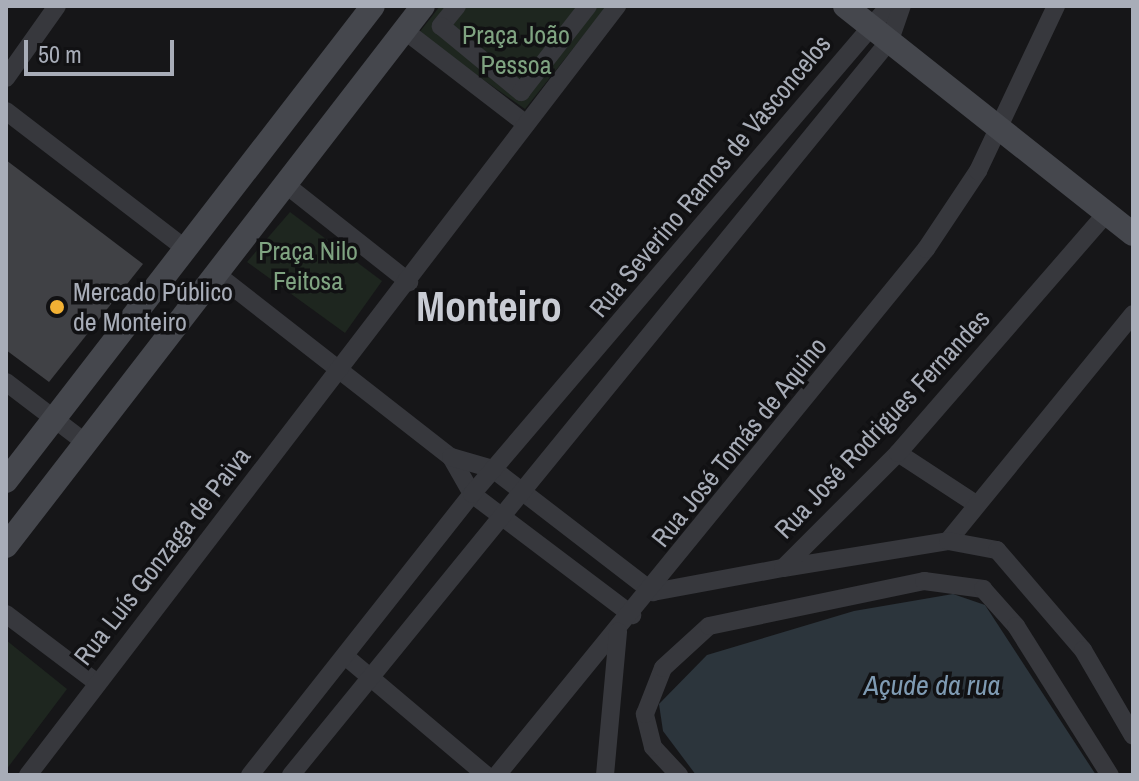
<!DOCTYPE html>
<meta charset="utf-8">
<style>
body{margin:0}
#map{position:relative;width:1139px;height:781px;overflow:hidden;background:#161618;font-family:"Archivo Narrow",sans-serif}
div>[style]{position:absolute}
.green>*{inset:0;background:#1e261f}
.water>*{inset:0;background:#2c353c}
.building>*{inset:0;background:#404145}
.street>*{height:18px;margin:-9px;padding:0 9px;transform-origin:9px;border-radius:9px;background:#37383d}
.secondary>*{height:24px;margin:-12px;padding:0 12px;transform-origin:12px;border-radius:12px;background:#45474d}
.dots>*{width:22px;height:22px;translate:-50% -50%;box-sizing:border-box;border:4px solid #111113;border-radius:50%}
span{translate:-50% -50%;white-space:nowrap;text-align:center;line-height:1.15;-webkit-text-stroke:7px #111113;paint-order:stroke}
.park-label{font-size:26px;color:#7fa381}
.street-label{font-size:26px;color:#a8adb8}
.poi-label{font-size:26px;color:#a8adb8}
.left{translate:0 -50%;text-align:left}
.water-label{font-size:28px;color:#7f9bb3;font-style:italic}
.town-label{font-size:42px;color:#c9ccd4;font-weight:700}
.frame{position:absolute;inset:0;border:8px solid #a8adb8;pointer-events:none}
.scale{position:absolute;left:24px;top:40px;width:150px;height:36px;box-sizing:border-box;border:4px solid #a8adb8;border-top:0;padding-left:10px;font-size:24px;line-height:28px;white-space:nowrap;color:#a8adb8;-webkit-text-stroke:6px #111113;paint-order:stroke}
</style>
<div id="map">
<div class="green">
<i style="clip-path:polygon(440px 6px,607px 6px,525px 109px,418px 34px)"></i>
<i style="clip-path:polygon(290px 212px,382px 281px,345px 333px,247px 262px)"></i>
<i style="clip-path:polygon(6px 640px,67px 689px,6px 770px)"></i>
</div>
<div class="water">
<i style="clip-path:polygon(953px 594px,985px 605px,1096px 775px,696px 775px,663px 731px,659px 704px,707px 655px,854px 611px)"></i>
</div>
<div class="building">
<i style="clip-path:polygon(6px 160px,143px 264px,49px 382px,6px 350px)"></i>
</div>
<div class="street">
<i style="left:457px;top:6px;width:26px;rotate:129deg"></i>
<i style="left:441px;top:26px;width:104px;rotate:39.5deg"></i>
<i style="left:521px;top:92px;width:109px;rotate:-52.1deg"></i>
<i style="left:404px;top:30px;width:154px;rotate:37.6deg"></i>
<i style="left:6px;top:78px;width:88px;rotate:-54.7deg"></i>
<i style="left:6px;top:111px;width:227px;rotate:37.5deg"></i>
<i style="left:290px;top:188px;width:152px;rotate:38.3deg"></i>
<i style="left:219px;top:276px;width:294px;rotate:38deg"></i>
<i style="left:451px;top:457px;width:43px;rotate:60.4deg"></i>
<i style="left:472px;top:494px;width:201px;rotate:37.1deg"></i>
<i style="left:6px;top:382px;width:102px;rotate:37.4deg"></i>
<i style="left:898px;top:453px;width:93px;rotate:33.2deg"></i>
<i style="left:451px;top:457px;width:44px;rotate:15.9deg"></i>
<i style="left:493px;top:469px;width:202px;rotate:37.6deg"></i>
<i style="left:948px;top:541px;width:293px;rotate:-50.8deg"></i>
<i style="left:783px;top:568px;width:167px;rotate:-9.3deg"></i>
<i style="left:948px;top:541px;width:50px;rotate:10.4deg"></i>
<i style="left:997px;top:550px;width:132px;rotate:49.3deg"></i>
<i style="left:1083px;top:650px;width:99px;rotate:59.8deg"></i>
<i style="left:653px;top:592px;width:132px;rotate:-10.5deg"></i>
<i style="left:783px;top:568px;width:163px;rotate:-45deg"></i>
<i style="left:898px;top:453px;width:315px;rotate:-49deg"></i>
<i style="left:6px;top:614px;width:113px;rotate:37.1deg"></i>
<i style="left:345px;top:656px;width:185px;rotate:40.2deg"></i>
<i style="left:28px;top:775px;width:969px;rotate:-52.55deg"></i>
<i style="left:250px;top:775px;width:358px;rotate:-51.7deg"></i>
<i style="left:472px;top:494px;width:642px;rotate:-49.49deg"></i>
<i style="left:291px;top:775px;width:948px;rotate:-50.82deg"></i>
<i style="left:890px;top:40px;width:36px;rotate:-71deg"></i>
<i style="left:497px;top:775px;width:679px;rotate:-50.8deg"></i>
<i style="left:926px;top:249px;width:94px;rotate:-56.3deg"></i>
<i style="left:978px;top:171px;width:183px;rotate:-64.7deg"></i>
<i style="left:605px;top:775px;width:144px;rotate:-84.8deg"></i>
<i style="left:679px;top:775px;width:38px;rotate:-133deg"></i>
<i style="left:653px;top:747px;width:34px;rotate:-104deg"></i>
<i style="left:645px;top:714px;width:49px;rotate:-68.6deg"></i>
<i style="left:663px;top:668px;width:62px;rotate:-42.4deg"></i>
<i style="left:709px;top:626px;width:220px;rotate:-11.8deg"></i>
<i style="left:924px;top:581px;width:60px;rotate:7.7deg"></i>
<i style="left:983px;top:589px;width:50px;rotate:48.3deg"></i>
<i style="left:1016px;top:626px;width:176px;rotate:57.8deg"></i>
</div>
<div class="secondary">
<i style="left:845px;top:6px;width:367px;rotate:38.4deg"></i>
<i style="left:6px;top:481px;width:600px;rotate:-52.31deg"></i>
<i style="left:6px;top:546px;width:682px;rotate:-52.32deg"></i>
</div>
<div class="dots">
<i style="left:57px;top:307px;background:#f2b134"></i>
</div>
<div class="park-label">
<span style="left:516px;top:50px">Praça João<br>Pessoa</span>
<span style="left:308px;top:266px">Praça Nilo<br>Feitosa</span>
</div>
<div class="street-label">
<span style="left:710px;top:176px;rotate:-50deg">Rua Severino Ramos de Vasconcelos</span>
<span style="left:882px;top:424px;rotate:-47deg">Rua José Rodrigues Fernandes</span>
<span style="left:739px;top:442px;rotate:-51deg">Rua José Tomás de Aquino</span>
<span style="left:162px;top:556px;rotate:-52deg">Rua Luís Gonzaga de Paiva</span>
</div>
<div class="poi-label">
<span class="left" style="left:73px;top:307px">Mercado Público<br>de Monteiro</span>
</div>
<div class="water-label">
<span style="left:932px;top:685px">Açude da rua</span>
</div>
<div class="town-label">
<span style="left:489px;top:306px">Monteiro</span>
</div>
<div class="frame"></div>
<div class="scale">50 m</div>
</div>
